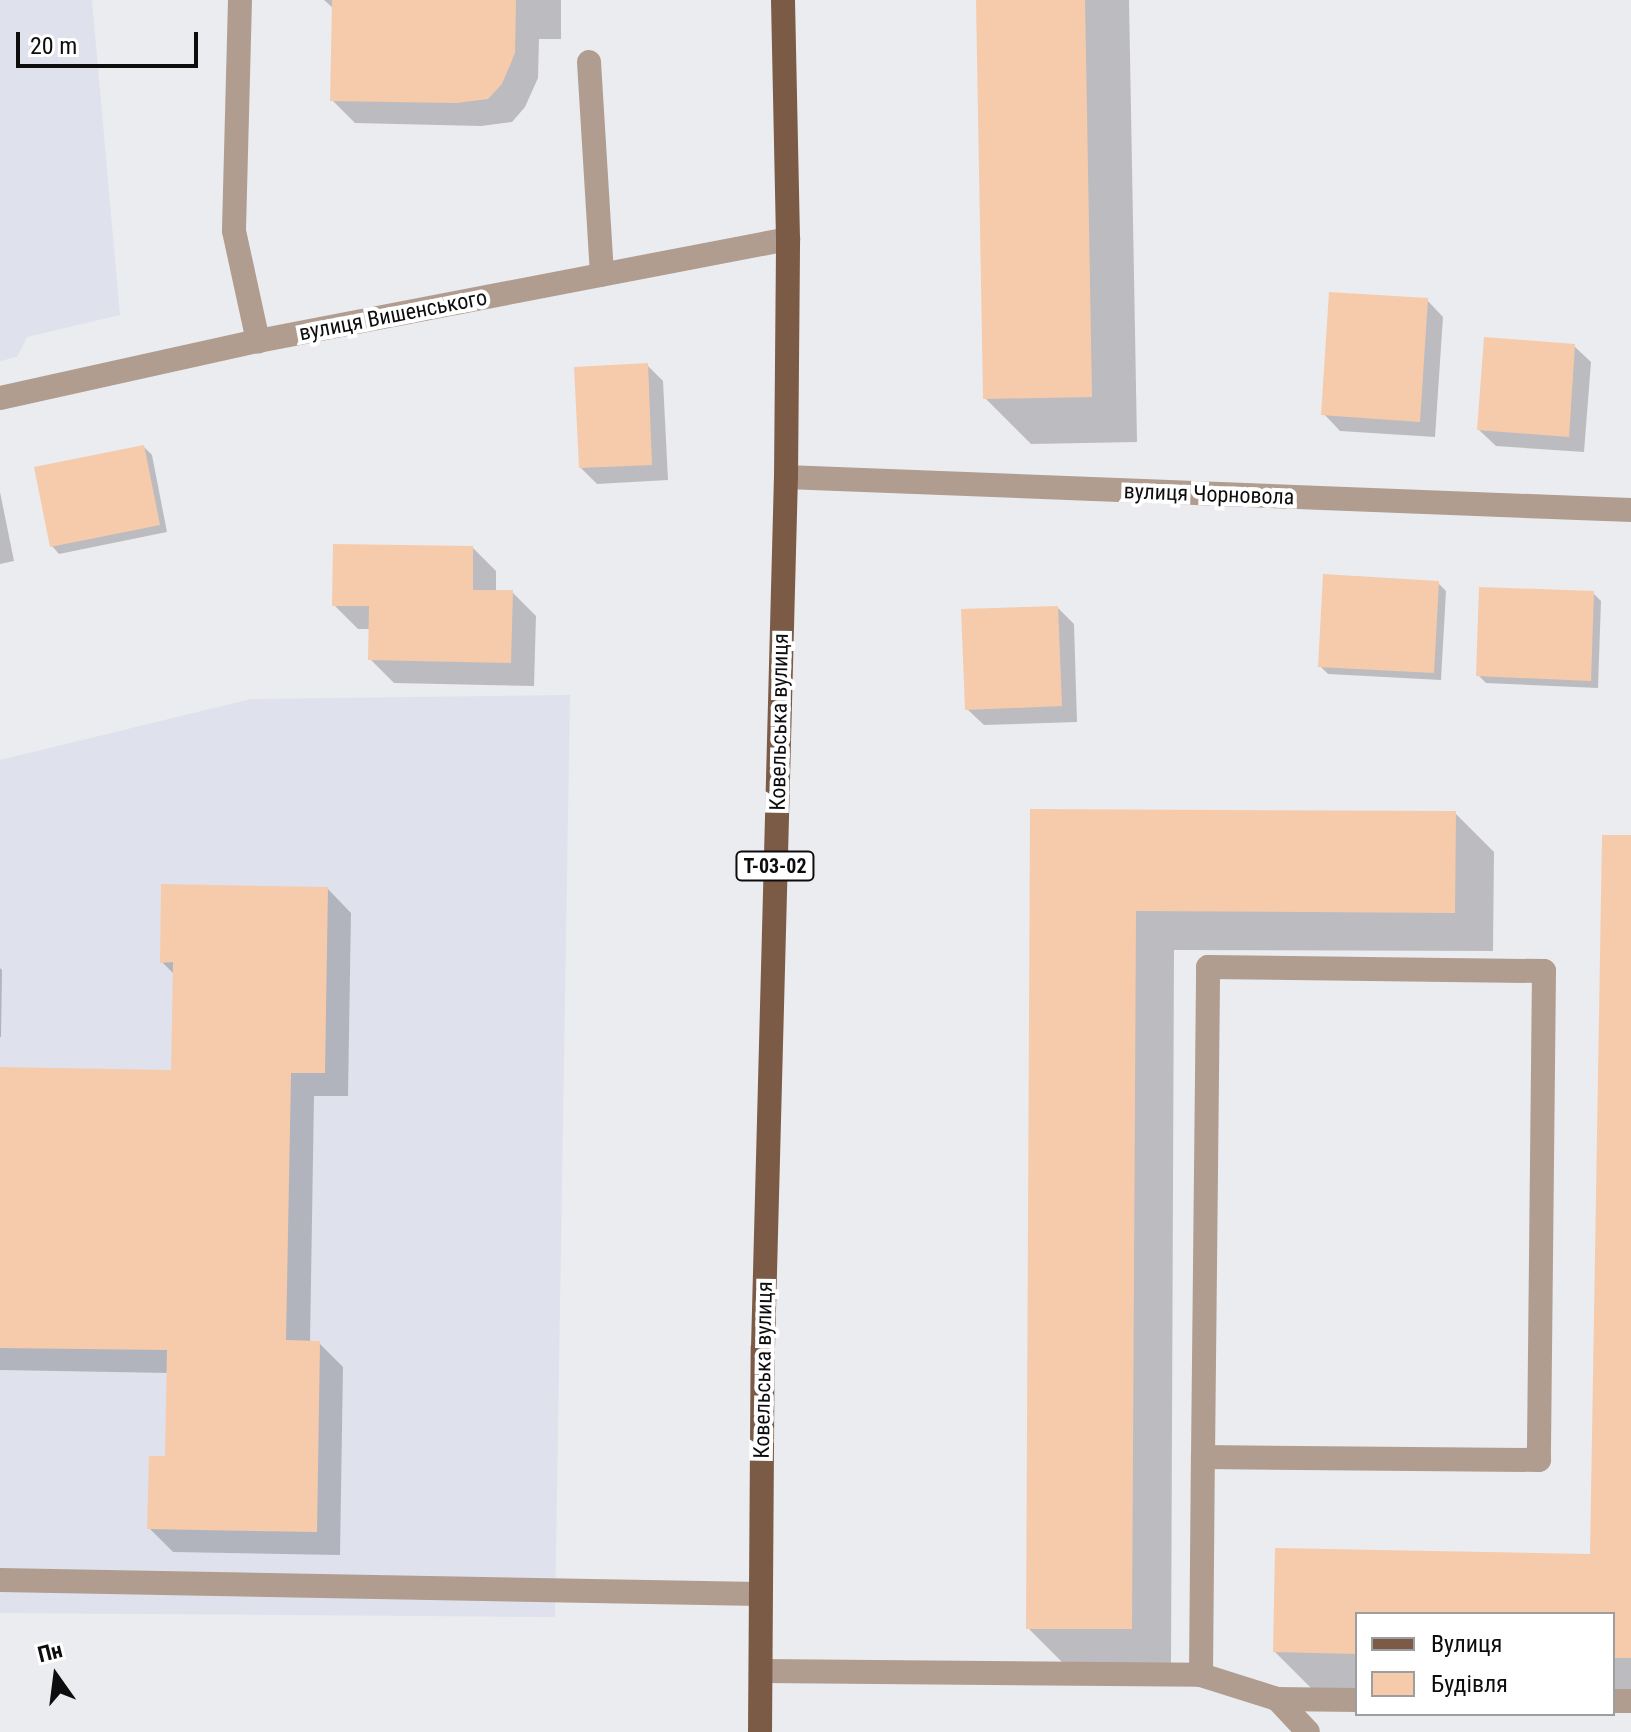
<!DOCTYPE html>
<meta charset="utf-8">
<style>
body{margin:0}
#map{position:relative;width:1631px;height:1732px;overflow:hidden;background:#ebecf0;font-family:"Roboto Condensed",sans-serif}
div>[style]{position:absolute}
.built>*{inset:0;background:#dfe2ed}
.shadow>*{inset:0;background:#0003}
.building>*{inset:0;background:#f6cbac}
.lane>*{height:24px;margin:-12px;padding:0 12px;transform-origin:12px;border-radius:12px;background:#b09d90}
.street>*{height:24px;margin:-12px;padding:0 12px;transform-origin:12px;border-radius:12px;background:#b09d90}
.primary>*{height:24px;margin:-12px;padding:0 12px;transform-origin:12px;border-radius:12px;background:#7b5b45}
span{translate:-50% -50%;white-space:nowrap;text-align:center;line-height:1.15;-webkit-text-stroke:8px #fff;paint-order:stroke}
.shield-label span{padding:2px 6px;background:#fff;border:2px solid;border-radius:6px;-webkit-text-stroke-width:0}
.shield-label{font-size:20px;color:#0d0d0e;font-weight:700}
.street-label{font-size:22px;color:#0d0d0e}
.legend{position:absolute;left:1355px;top:1612px;width:260px;height:104px;box-sizing:border-box;background:#fff;border:2px solid #9e9e9f;margin:0;padding:10px 14px;list-style:none;font-size:24px;color:#0d0d0e}
.legend li{display:flex;align-items:center;gap:16px;height:40px}
.legend b{width:40px;border:2px solid #9e9e9f}
.north{position:absolute;left:16px;top:1636px;width:80px;height:80px;-webkit-text-stroke:6px #fff;paint-order:stroke;rotate:346deg;font-size:22px;font-weight:700;line-height:32px;text-align:center;color:#0d0d0e}
.north::after{content:'';display:block;margin:auto;width:28px;height:36px;background:#0d0d0e;clip-path:polygon(50% 0,100% 100%,50% 72%,0 100%)}
.scale{position:absolute;left:16px;top:32px;width:182px;height:36px;box-sizing:border-box;border:4px solid #0d0d0e;border-top:0;padding-left:10px;font-size:24px;line-height:28px;white-space:nowrap;color:#0d0d0e;-webkit-text-stroke:6px #fff;paint-order:stroke}
</style>
<div id="map">
<div class="built">
<i style="clip-path:polygon(0 0,92px 0,120px 315px,27px 337px,17px 357px,0 361px)"></i>
<i style="clip-path:polygon(570px 695px,555px 1617px,0 1613px,0 760px,251px 699px)"></i>
</div>
<div class="shadow">
<i style="clip-path:polygon(324px 0,561px 0,561px 39px,539px 39px,538px 78px,525px 107px,512px 122px,481px 126px,355px 123px,332px 100px,334px 9px)"></i>
<i style="clip-path:polygon(978px 0,1129px 0,1137px 442px,1031px 444px,985px 398px)"></i>
<i style="clip-path:polygon(1427px 300px,1443px 317px,1435px 437px,1340px 431px,1324px 414px)"></i>
<i style="clip-path:polygon(1574px 346px,1591px 362px,1584px 452px,1496px 446px,1479px 430px)"></i>
<i style="clip-path:polygon(647px 365px,663px 381px,668px 480px,597px 484px,581px 468px)"></i>
<i style="clip-path:polygon(144px 447px,152px 455px,167px 532px,59px 554px,52px 546px)"></i>
<i style="clip-path:polygon(0 492px,14px 561px,0 564px)"></i>
<i style="clip-path:polygon(473px 548px,496px 571px,496px 592px,512px 592px,536px 616px,534px 686px,394px 683px,370px 659px,371px 629px,358px 629px,334px 605px)"></i>
<i style="clip-path:polygon(1438px 583px,1446px 591px,1441px 680px,1328px 674px,1320px 666px)"></i>
<i style="clip-path:polygon(1593px 593px,1601px 601px,1598px 688px,1486px 683px,1478px 675px)"></i>
<i style="clip-path:polygon(1058px 608px,1074px 624px,1077px 722px,984px 725px,967px 709px)"></i>
<i style="clip-path:polygon(1032px 811px,1455px 813px,1494px 852px,1493px 951px,1174px 950px,1171px 1668px,1067px 1667px,1028px 1628px)"></i>
<i style="clip-path:polygon(1631px 837px,1631px 1696px,1613px 1696px,1613px 1614px,1357px 1614px,1357px 1691px,1314px 1691px,1275px 1652px,1277px 1550px,1591px 1556px)"></i>
<i style="clip-path:polygon(328px 889px,351px 913px,348px 1096px,314px 1096px,310px 1343px,319px 1343px,343px 1367px,340px 1555px,173px 1552px,149px 1528px,167px 1458px,169px 1373px,0 1370px,0 1069px,173px 1072px,175px 975px,162px 962px)"></i>
<i style="clip-path:polygon(0 968px,2px 970px,1px 1037px,0 1037px)"></i>
</div>
<div class="building">
<i style="clip-path:polygon(332px 0,516px 0,515px 53px,502px 84px,488px 99px,456px 103px,330px 101px)"></i>
<i style="clip-path:polygon(976px 0,1085px 0,1092px 397px,983px 399px)"></i>
<i style="clip-path:polygon(1329px 292px,1428px 298px,1420px 422px,1321px 415px)"></i>
<i style="clip-path:polygon(1484px 337px,1575px 344px,1569px 437px,1477px 430px)"></i>
<i style="clip-path:polygon(648px 363px,652px 465px,579px 468px,574px 367px)"></i>
<i style="clip-path:polygon(144px 445px,160px 525px,50px 547px,34px 467px)"></i>
<i style="clip-path:polygon(333px 544px,473px 546px,473px 590px,513px 590px,511px 663px,368px 660px,369px 606px,332px 606px)"></i>
<i style="clip-path:polygon(1323px 574px,1439px 581px,1434px 673px,1318px 667px)"></i>
<i style="clip-path:polygon(1479px 587px,1594px 591px,1591px 681px,1476px 676px)"></i>
<i style="clip-path:polygon(1058px 606px,1062px 706px,965px 710px,961px 609px)"></i>
<i style="clip-path:polygon(1030px 809px,1456px 811px,1455px 913px,1136px 911px,1132px 1629px,1026px 1629px)"></i>
<i style="clip-path:polygon(1602px 835px,1631px 835px,1631px 1658px,1613px 1658px,1613px 1614px,1357px 1614px,1357px 1654px,1273px 1652px,1275px 1548px,1590px 1554px)"></i>
<i style="clip-path:polygon(161px 884px,328px 887px,325px 1073px,291px 1073px,286px 1340px,320px 1341px,317px 1532px,147px 1529px,149px 1456px,165px 1456px,167px 1350px,0 1348px,0 1067px,171px 1070px,173px 962px,160px 963px)"></i>
</div>
<div class="lane">
<i style="left:240px;top:0;width:231px;rotate:91.5deg"></i>
<i style="left:234px;top:231px;width:113px;rotate:77.7deg"></i>
<i style="left:589px;top:62px;width:213px;rotate:86.5deg"></i>
<i style="left:0;top:1580px;width:760px;rotate:1.06deg"></i>
<i style="left:761px;top:1671px;width:440px;rotate:0.5deg"></i>
<i style="left:1201px;top:1675px;width:80px;rotate:17.5deg"></i>
<i style="left:1277px;top:1699px;width:45px;rotate:46.8deg"></i>
<i style="left:1201px;top:1675px;width:218px;rotate:-89.5deg"></i>
<i style="left:1203px;top:1457px;width:490px;rotate:-89.4deg"></i>
<i style="left:1208px;top:967px;width:336px;rotate:0.7deg"></i>
<i style="left:1544px;top:971px;width:489px;rotate:90.6deg"></i>
<i style="left:1539px;top:1460px;width:336px;rotate:-179.5deg"></i>
</div>
<div class="street">
<i style="left:0;top:398px;width:264px;rotate:-12.5deg"></i>
<i style="left:258px;top:341px;width:540px;rotate:-10.89deg"></i>
<i style="left:786px;top:477px;width:846px;rotate:2.24deg"></i>
<i style="left:1277px;top:1699px;width:80px;rotate:0.7deg"></i>
<i style="left:1613px;top:1701px;width:18px"></i>
</div>
<div class="primary">
<i style="left:760px;top:1732px;width:384px;rotate:-89.6deg"></i>
<i style="left:763px;top:1348px;width:871px;rotate:-88.49deg"></i>
<i style="left:786px;top:477px;width:238px;rotate:-89.5deg"></i>
<i style="left:788px;top:239px;width:239px;rotate:-91.2deg"></i>
</div>
<div class="shield-label">
<span style="left:775px;top:866px">Т-03-02</span>
</div>
<div class="street-label">
<span style="left:393px;top:315px;rotate:-11deg">вулиця Вишенського</span>
<span style="left:1209px;top:494px;rotate:2deg">вулиця Чорновола</span>
<span style="left:779px;top:722px;rotate:-89deg">Ковельська вулиця</span>
<span style="left:763px;top:1370px;rotate:-89deg">Ковельська вулиця</span>
</div>
<ul class="legend">
<li><b style="height:10px;background:#7b5b45"></b>Вулиця</li>
<li><b style="height:22px;background:#f6cbac"></b>Будівля</li>
</ul>
<div class="north">Пн</div>
<div class="scale">20 m</div>
</div>
